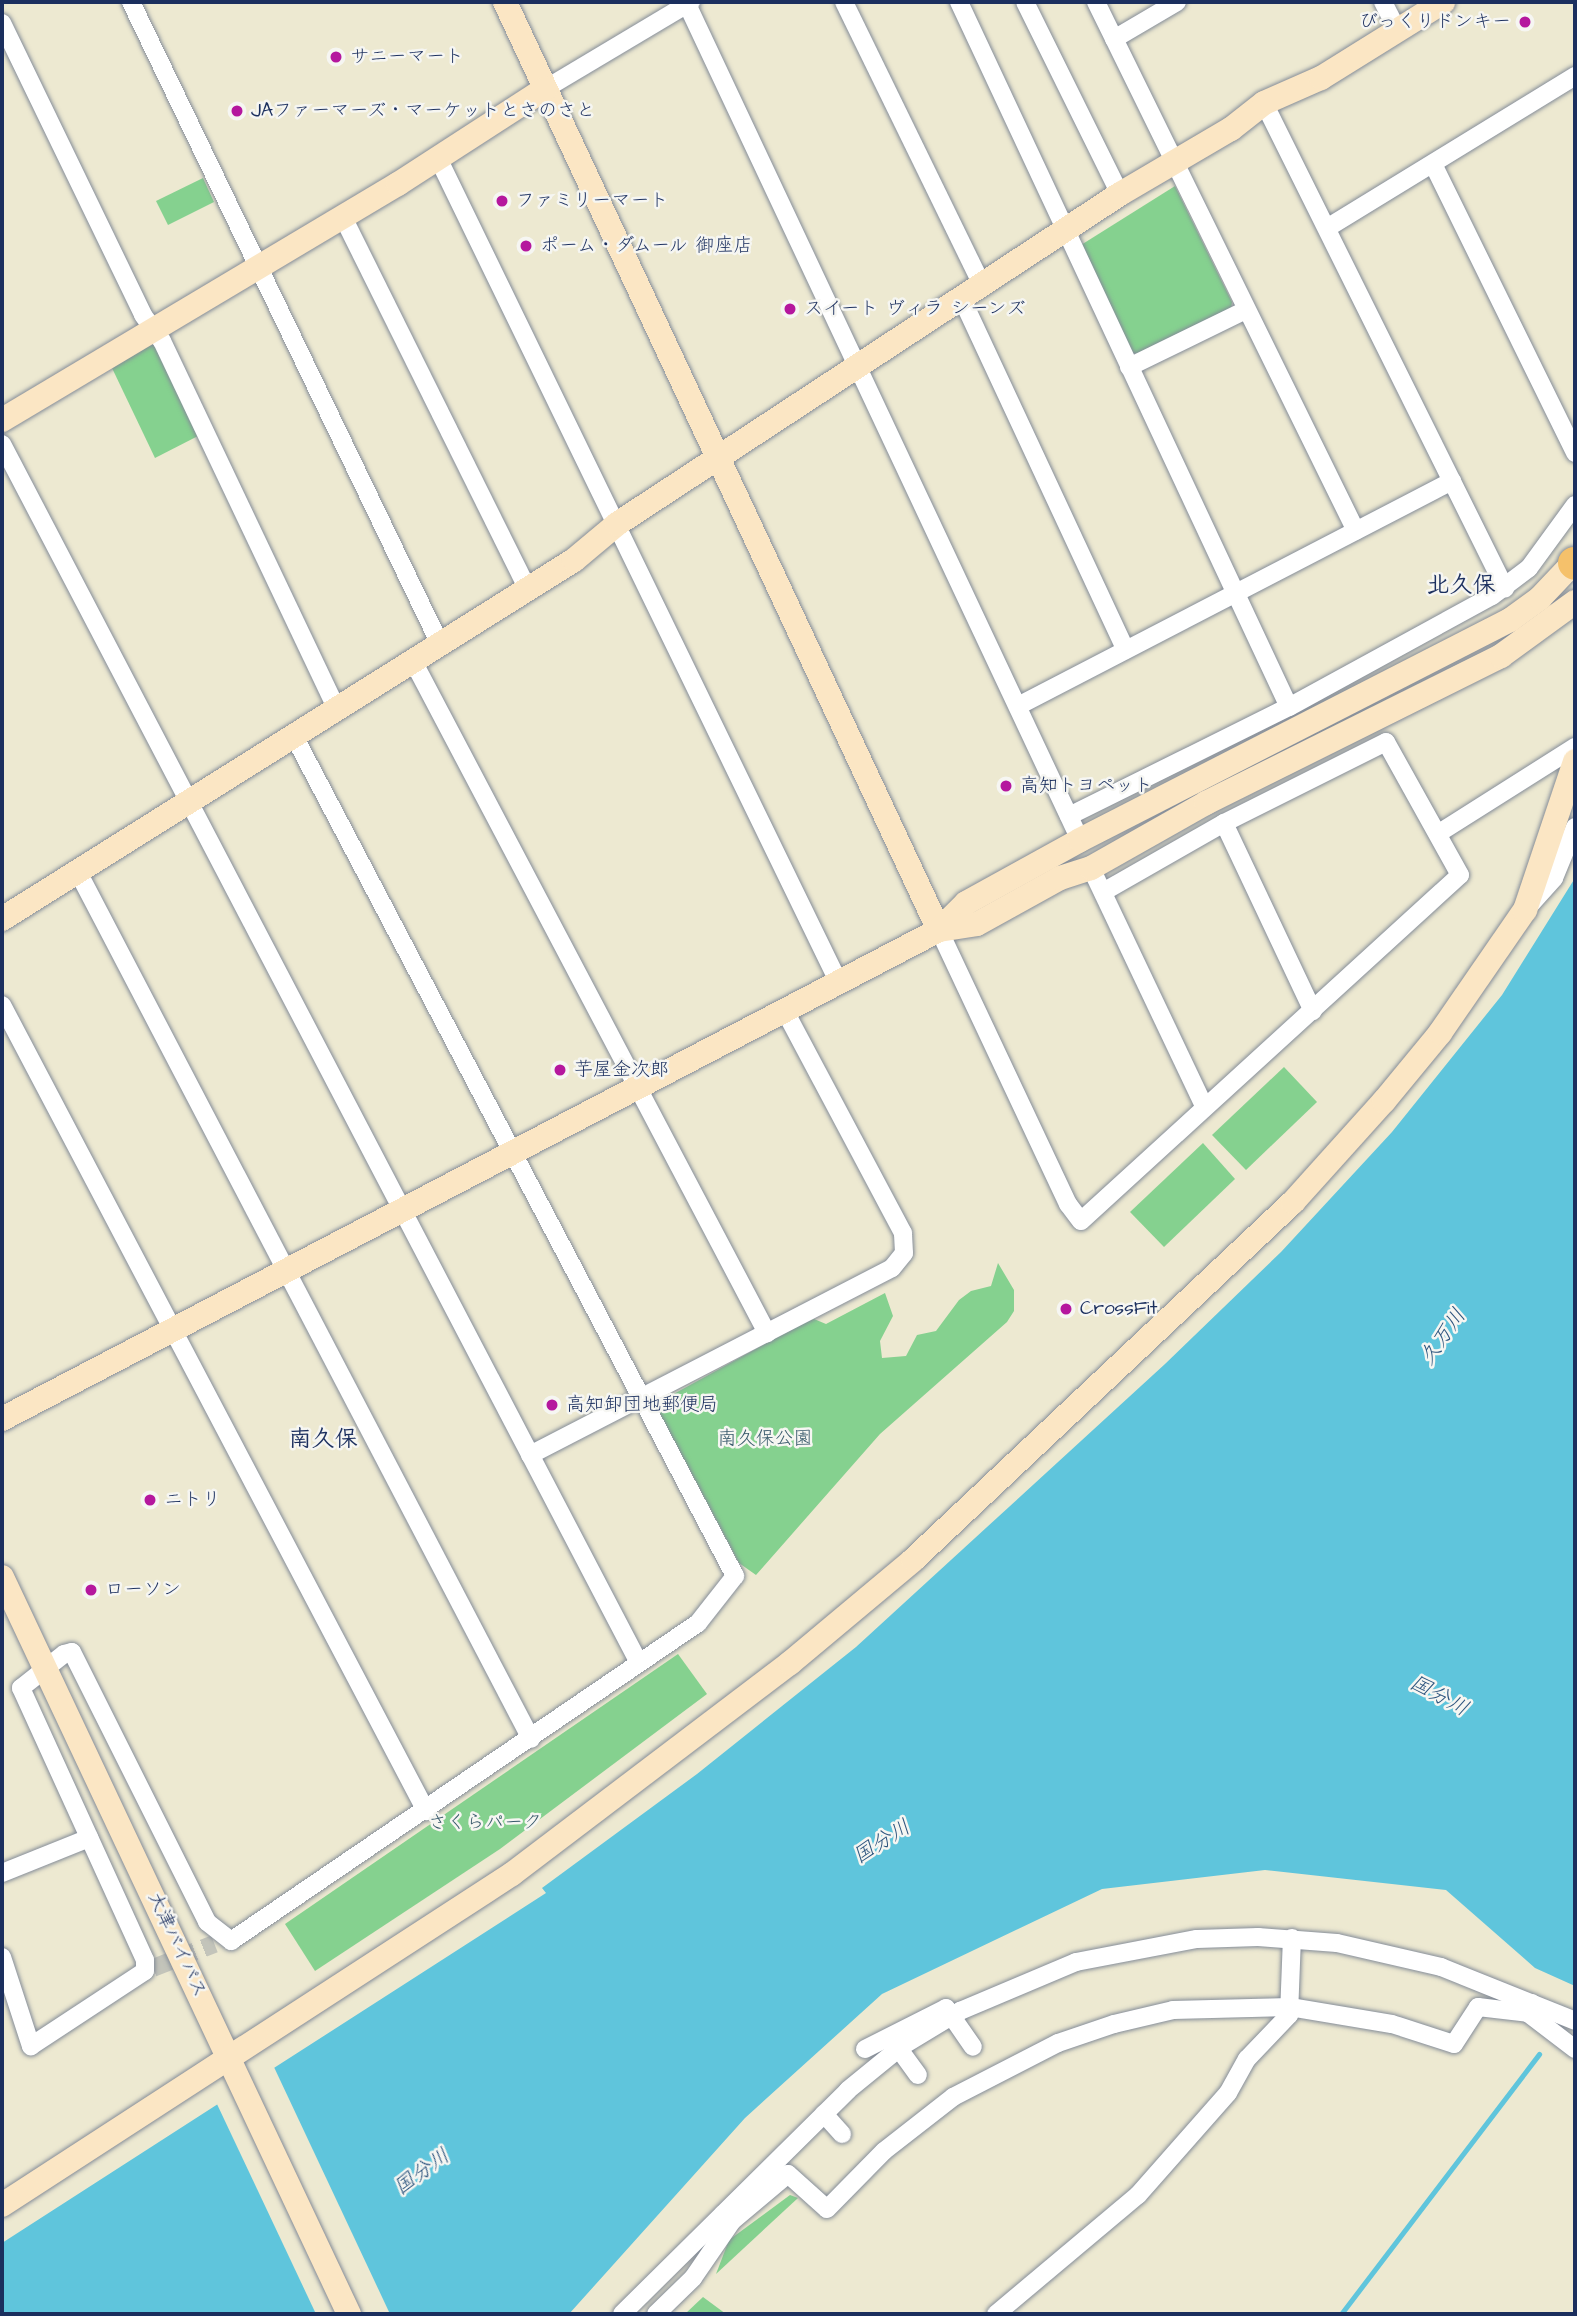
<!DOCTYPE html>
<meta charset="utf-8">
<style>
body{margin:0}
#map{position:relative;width:1577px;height:2316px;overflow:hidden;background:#ede9d1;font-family:"Architects Daughter","Klee One",sans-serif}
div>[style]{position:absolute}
.green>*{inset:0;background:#85d18f}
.water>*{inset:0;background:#5fc5dc}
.pier>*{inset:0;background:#ede9d1}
.stream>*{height:5px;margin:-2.5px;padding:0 2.5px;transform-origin:2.5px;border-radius:2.5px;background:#5fc5dc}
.street-tunnel>*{height:18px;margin-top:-9px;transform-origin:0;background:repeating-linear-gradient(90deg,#c3c4ba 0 18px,transparent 0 27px)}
.roads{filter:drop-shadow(0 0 2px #848c98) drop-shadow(0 0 2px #848c98)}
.street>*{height:18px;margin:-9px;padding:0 9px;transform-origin:9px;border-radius:9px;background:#fff}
.secondary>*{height:24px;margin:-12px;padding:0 12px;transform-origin:12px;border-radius:12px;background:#fbe6c4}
.highway>*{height:32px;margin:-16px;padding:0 16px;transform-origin:16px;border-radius:16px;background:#f5c16b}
.dots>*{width:19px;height:19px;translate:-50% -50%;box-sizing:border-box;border:4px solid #f6f6f2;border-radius:50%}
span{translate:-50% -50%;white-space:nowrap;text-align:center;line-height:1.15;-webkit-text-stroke:5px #f6f6f2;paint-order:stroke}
.poi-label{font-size:19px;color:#1b2f5e}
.right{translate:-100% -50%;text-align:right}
.left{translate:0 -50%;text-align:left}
.park-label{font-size:19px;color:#36586a}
.street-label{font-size:19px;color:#1b2f5e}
.water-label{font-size:21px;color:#2c547e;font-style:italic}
.quarter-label{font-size:23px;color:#1b2f5e;font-weight:700}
.frame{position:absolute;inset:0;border:4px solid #1b2f5e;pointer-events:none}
</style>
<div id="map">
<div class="green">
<i style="clip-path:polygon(203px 178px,214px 202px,168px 225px,156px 201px)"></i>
<i style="clip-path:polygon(1175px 186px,1232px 302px,1231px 310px,1141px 354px,1132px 353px,1081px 245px)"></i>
<i style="clip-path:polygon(154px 343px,198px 436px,155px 458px,112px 368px)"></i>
<i style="clip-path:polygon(1284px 1067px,1317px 1102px,1246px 1170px,1212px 1135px)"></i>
<i style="clip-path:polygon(1203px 1143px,1235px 1179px,1164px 1247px,1130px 1212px)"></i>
<i style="clip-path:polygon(998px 1263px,1014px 1290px,1014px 1311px,1007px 1322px,880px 1434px,756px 1575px,739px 1563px,658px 1410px,659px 1402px,803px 1323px,814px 1319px,826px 1324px,885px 1293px,893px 1316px,880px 1341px,882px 1358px,906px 1356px,917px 1335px,936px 1331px,959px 1300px,971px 1291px,991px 1286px)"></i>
<i style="clip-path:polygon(678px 1654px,707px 1694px,500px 1849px,315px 1971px,285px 1924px)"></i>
<i style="clip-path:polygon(790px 2195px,798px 2198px,716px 2274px,729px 2240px)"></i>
<i style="clip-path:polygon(703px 2297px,726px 2314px,685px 2314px)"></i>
</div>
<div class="water">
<i style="clip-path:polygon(1575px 878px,1575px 1986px,1535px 1968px,1446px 1890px,1265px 1870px,1102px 1889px,882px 1994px,745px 2118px,569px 2314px,2px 2314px,2px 2243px,546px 1893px,542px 1888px,697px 1774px,856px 1647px,1165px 1364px,1281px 1252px,1392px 1132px,1502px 995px)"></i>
</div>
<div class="pier">
<i style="clip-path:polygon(273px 2065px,390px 2314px,316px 2314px,216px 2102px)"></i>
</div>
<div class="stream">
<i style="left:1341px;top:2314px;width:327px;rotate:-52.7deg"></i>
</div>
<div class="street-tunnel">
<i style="left:153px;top:1968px;width:66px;rotate:-21.5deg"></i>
</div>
<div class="roads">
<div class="street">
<i style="left:131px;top:2px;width:712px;rotate:64.3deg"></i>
<i style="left:844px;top:2px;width:313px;rotate:64deg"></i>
<i style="left:959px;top:2px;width:778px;rotate:64.92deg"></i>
<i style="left:1025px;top:2px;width:214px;rotate:63.7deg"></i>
<i style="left:1096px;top:2px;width:589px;rotate:63.83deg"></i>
<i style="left:1383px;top:2px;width:33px;rotate:63deg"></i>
<i style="left:687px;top:4px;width:924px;rotate:64.82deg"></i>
<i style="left:2px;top:23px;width:324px;rotate:64.2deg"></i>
<i style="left:143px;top:315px;width:32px;rotate:54deg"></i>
<i style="left:162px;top:341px;width:407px;rotate:64.6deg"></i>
<i style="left:1114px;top:39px;width:73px;rotate:-30.4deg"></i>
<i style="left:545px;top:89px;width:170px;rotate:-30.8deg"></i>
<i style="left:1264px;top:103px;width:542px;rotate:63.58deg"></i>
<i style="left:438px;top:158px;width:917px;rotate:64.08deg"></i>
<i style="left:1433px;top:164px;width:322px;rotate:63.8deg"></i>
<i style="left:343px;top:217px;width:415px;rotate:63.6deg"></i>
<i style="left:1327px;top:228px;width:291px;rotate:-31.5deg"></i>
<i style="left:962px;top:299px;width:387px;rotate:65deg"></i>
<i style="left:1129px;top:367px;width:130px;rotate:-26deg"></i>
<i style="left:2px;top:444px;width:1375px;rotate:62.41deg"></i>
<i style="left:413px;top:661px;width:760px;rotate:62.22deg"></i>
<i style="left:1018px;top:706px;width:489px;rotate:-27.4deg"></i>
<i style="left:1069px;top:816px;width:246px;rotate:-26.4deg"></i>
<i style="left:1289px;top:707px;width:231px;rotate:-28.7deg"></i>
<i style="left:1492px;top:596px;width:46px;rotate:-37.1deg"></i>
<i style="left:1529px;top:568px;width:78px;rotate:-53.9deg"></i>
<i style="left:1224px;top:823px;width:208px;rotate:64.7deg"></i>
<i style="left:1439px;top:833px;width:161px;rotate:-32.3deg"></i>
<i style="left:1091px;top:868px;width:263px;rotate:64.6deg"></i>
<i style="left:78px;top:872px;width:978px;rotate:62.41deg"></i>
<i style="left:1530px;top:905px;width:36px;rotate:-48deg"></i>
<i style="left:1554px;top:878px;width:55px;rotate:-67.6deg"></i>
<i style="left:939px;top:930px;width:303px;rotate:64.8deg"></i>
<i style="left:1068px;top:1204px;width:21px;rotate:53deg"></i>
<i style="left:1081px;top:1221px;width:513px;rotate:-42.39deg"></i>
<i style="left:1460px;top:875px;width:152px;rotate:-119.1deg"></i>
<i style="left:1386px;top:742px;width:181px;rotate:153.4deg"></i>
<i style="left:1224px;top:823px;width:139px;rotate:150.3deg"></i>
<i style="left:2px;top:1005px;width:911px;rotate:62.25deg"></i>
<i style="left:530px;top:1455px;width:407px;rotate:-27.3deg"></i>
<i style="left:892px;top:1268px;width:19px;rotate:-51deg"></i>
<i style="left:904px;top:1253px;width:20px;rotate:-93deg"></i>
<i style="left:903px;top:1233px;width:251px;rotate:-118deg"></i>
<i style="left:2px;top:1873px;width:94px;rotate:-21.9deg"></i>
<i style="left:2px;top:1957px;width:94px;rotate:72deg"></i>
<i style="left:31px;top:2046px;width:136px;rotate:-33.3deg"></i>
<i style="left:145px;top:1971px;width:11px;rotate:-90deg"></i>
<i style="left:145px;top:1960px;width:299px;rotate:-114.5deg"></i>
<i style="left:21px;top:1688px;width:55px;rotate:-38.3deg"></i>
<i style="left:64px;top:1654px;width:8px;rotate:-14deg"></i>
<i style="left:72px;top:1652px;width:302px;rotate:63.4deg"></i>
<i style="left:207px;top:1922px;width:31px;rotate:38deg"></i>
<i style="left:231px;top:1941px;width:565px;rotate:-34.25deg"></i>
<i style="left:698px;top:1623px;width:60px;rotate:-51.8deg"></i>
<i style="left:735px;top:1576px;width:949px;rotate:-117.7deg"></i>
<i style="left:1532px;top:2003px;width:11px;rotate:112deg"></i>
<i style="left:1528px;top:2013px;width:59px;rotate:37.5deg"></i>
<i style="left:865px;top:2049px;width:91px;rotate:-26.8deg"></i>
<i style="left:946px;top:2008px;width:47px;rotate:55.3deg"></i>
<i style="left:899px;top:2049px;width:32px;rotate:54deg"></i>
<i style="left:824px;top:2114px;width:27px;rotate:48deg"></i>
<i style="left:723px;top:2214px;width:11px;rotate:38deg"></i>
<i style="left:732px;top:2221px;width:73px;rotate:-40deg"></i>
<i style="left:788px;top:2174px;width:52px;rotate:41.9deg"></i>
<i style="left:827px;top:2209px;width:81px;rotate:-45.5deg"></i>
<i style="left:884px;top:2151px;width:88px;rotate:-38deg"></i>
<i style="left:953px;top:2097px;width:118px;rotate:-27.2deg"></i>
<i style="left:1058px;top:2043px;width:59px;rotate:-18.7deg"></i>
<i style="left:1114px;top:2024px;width:61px;rotate:-13.3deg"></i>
<i style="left:1173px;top:2010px;width:117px;rotate:-1.5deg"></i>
<i style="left:1290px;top:2007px;width:103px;rotate:9.5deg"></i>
<i style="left:1392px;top:2024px;width:65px;rotate:17.9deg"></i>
<i style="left:1454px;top:2044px;width:44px;rotate:-57deg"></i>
<i style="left:1478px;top:2007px;width:50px;rotate:6.8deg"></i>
<i style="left:622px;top:2314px;width:318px;rotate:-44.7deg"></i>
<i style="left:848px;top:2090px;width:70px;rotate:-39.2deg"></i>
<i style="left:902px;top:2046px;width:68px;rotate:-31.1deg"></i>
<i style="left:960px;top:2011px;width:126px;rotate:-22.9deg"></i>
<i style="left:1076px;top:1962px;width:123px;rotate:-10.8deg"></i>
<i style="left:1197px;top:1939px;width:61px;rotate:-1.9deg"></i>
<i style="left:1258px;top:1937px;width:79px;rotate:4.3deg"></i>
<i style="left:1337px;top:1943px;width:107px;rotate:13deg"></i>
<i style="left:1441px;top:1967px;width:144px;rotate:21.9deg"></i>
<i style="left:656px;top:2314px;width:52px;rotate:-44.2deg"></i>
<i style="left:693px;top:2278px;width:69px;rotate:-55.6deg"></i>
<i style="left:996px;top:2314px;width:185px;rotate:-40deg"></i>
<i style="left:1138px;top:2195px;width:136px;rotate:-48.6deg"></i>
<i style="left:1228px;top:2093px;width:39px;rotate:-61deg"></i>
<i style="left:1247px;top:2059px;width:61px;rotate:-46.3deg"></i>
<i style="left:1289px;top:2015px;width:77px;rotate:-87.8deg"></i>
</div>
<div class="secondary">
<i style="left:505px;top:2px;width:1024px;rotate:64.94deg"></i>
<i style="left:2px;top:420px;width:461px;rotate:-30.8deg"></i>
<i style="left:398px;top:184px;width:175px;rotate:-32.9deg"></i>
<i style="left:2px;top:919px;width:675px;rotate:-32.11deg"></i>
<i style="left:574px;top:560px;width:56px;rotate:-39.9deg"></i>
<i style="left:617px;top:524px;width:602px;rotate:-33.27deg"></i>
<i style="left:1120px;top:194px;width:129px;rotate:-30.4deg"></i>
<i style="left:1231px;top:129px;width:42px;rotate:-38.2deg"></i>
<i style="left:1264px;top:103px;width:62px;rotate:-23.7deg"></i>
<i style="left:1321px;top:78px;width:144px;rotate:-31.9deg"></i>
<i style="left:939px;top:930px;width:38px;rotate:-9deg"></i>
<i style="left:977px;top:924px;width:95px;rotate:-29deg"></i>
<i style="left:1060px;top:878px;width:33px;rotate:-18deg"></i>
<i style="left:1091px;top:868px;width:132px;rotate:-29.5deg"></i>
<i style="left:1206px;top:803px;width:330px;rotate:-26.5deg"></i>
<i style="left:1501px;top:656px;width:92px;rotate:-36.1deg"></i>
<i style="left:2px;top:1419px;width:1057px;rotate:-27.56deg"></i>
<i style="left:939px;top:930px;width:38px;rotate:-45deg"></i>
<i style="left:966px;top:903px;width:130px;rotate:-28.9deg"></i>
<i style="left:1080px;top:840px;width:483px;rotate:-27.1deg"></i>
<i style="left:1510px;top:620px;width:37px;rotate:-36deg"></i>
<i style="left:1540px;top:598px;width:51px;rotate:-46.6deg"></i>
<i style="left:2px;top:1577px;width:815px;rotate:64.79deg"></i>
<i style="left:2px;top:2205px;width:608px;rotate:-32.98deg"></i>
<i style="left:512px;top:1874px;width:349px;rotate:-37.2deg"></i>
<i style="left:790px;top:1663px;width:160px;rotate:-39.9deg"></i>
<i style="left:913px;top:1560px;width:522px;rotate:-43.29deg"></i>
<i style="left:1293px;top:1202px;width:136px;rotate:-48deg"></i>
<i style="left:1384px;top:1101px;width:88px;rotate:-50.5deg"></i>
<i style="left:1440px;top:1033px;width:150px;rotate:-55.4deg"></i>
<i style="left:1525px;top:910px;width:157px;rotate:-71.4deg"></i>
</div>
<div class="highway">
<i style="left:1574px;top:563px;width:1px;rotate:45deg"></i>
</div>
</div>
<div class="dots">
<i style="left:1525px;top:22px;background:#b5179e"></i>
<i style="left:336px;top:57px;background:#b5179e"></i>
<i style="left:237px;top:111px;background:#b5179e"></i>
<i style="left:502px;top:201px;background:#b5179e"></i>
<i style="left:526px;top:246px;background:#b5179e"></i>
<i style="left:790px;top:309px;background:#b5179e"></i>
<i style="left:1006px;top:786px;background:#b5179e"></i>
<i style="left:560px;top:1070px;background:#b5179e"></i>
<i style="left:1066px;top:1309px;background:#b5179e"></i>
<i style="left:552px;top:1405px;background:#b5179e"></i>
<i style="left:150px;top:1500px;background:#b5179e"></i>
<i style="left:91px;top:1590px;background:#b5179e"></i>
</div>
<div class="poi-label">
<span class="right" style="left:1511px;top:22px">びっくりドンキー</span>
<span class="left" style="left:350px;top:57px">サニーマート</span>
<span class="left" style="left:251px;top:111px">JAファーマーズ・マーケットとさのさと</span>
<span class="left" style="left:516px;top:201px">ファミリーマート</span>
<span class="left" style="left:540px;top:246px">ポーム・ダムール 御座店</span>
<span class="left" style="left:804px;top:309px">スイート ヴィラ シーンズ</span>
<span class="left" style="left:1020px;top:786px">高知トヨペット</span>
<span class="left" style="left:574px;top:1070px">芋屋金次郎</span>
<span class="left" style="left:1080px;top:1309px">CrossFit</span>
<span class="left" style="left:566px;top:1405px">高知卸団地郵便局</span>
<span class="left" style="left:164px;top:1500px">ニトリ</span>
<span class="left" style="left:105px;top:1590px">ローソン</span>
</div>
<div class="park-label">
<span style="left:765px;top:1439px">南久保公園</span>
<span style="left:485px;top:1823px">さくらパーク</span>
</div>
<div class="street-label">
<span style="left:177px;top:1945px;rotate:65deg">大津バイパス</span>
</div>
<div class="water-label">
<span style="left:1443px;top:1337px;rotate:-55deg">久万川</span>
<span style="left:1439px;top:1696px;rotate:28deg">国分川</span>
<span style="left:882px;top:1842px;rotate:-32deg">国分川</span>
<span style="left:422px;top:2172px;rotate:-36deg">国分川</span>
</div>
<div class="quarter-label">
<span style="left:1461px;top:585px">北久保</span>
<span style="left:323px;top:1439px">南久保</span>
</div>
<div class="frame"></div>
</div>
